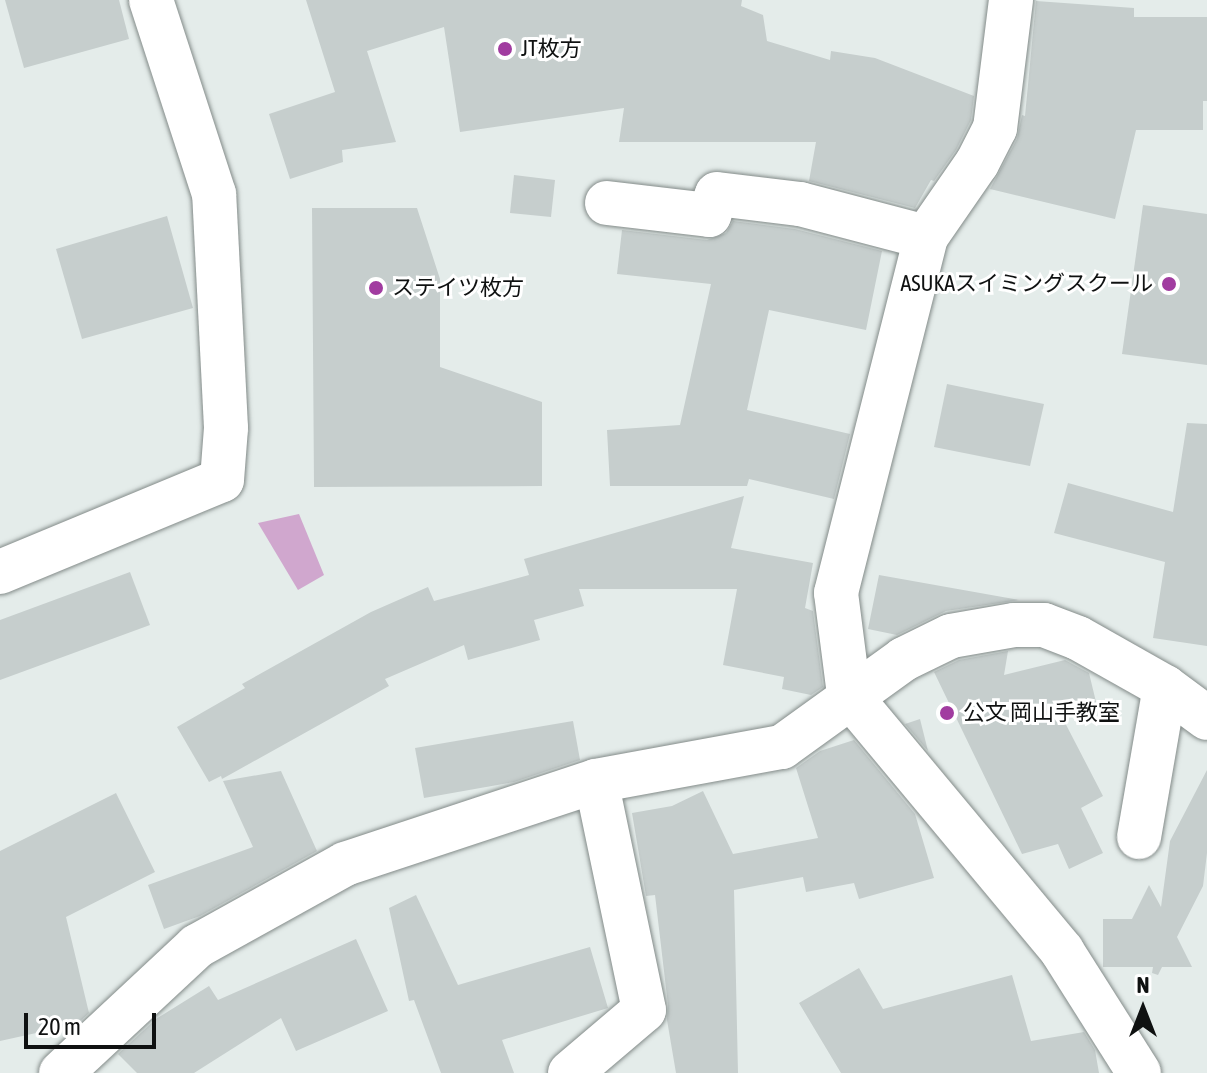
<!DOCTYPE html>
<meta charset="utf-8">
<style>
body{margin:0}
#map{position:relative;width:1207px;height:1073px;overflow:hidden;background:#e4ecea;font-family:"Asap Condensed","Noto Sans JP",sans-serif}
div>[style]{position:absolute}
.green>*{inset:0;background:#d0a7ce}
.building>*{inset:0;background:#c6cecd}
.roads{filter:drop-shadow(0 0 2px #838b89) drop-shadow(0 0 2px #838b89)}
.minor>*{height:44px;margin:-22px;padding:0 22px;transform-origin:22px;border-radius:22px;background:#fff}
.dots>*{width:22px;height:22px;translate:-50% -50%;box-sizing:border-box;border:4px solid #fff;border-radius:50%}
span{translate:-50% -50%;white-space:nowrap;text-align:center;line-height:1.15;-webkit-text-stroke:6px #fff;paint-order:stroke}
.poi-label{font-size:22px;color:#0f1111}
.left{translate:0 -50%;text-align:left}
.right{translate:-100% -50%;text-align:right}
.north{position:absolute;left:1103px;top:969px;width:80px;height:80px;-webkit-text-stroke:6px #fff;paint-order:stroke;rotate:0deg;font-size:22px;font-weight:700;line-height:32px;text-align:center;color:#0f1111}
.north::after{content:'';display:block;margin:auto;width:28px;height:36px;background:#0f1111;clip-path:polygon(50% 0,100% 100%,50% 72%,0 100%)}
.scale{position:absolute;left:24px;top:1013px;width:132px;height:36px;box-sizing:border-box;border:4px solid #0f1111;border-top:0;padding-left:10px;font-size:24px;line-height:28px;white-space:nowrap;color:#0f1111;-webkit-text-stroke:6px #fff;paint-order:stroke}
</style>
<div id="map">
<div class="green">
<i style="clip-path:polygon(299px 514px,324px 575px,298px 590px,258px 523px)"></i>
</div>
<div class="building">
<i style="clip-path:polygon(5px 0,119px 0,129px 39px,24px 68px)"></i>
<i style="clip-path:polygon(306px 0,742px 0,741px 6px,763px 15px,767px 41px,830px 60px,831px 51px,875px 58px,974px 96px,971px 120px,956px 150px,934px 181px,931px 180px,915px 208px,809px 181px,816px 142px,619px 142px,624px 108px,460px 132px,444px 27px,367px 51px,396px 142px,342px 150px,343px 162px,290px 179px,269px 114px,335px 92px)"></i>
<i style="clip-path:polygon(1036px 1px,1134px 8px,1134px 17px,1207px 17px,1207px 101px,1203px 101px,1203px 130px,1136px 130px,1115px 219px,990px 189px,1017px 139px,1022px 115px,1025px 116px)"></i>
<i style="clip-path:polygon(514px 175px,555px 180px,551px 217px,510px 213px)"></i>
<i style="clip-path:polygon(1143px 205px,1207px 214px,1207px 365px,1122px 354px)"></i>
<i style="clip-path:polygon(312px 208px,417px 208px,440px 279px,440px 367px,542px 402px,542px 486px,314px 487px)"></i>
<i style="clip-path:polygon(167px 216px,193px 308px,82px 339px,56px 249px)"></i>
<i style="clip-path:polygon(733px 221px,795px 229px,882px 251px,866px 330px,769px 310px,747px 410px,850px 434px,834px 499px,749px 479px,747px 486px,610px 486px,607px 430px,680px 425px,711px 284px,617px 274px,622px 230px,707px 240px,726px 233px)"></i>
<i style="clip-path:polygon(947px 384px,1044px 404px,1030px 466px,934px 447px)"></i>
<i style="clip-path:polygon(1187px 423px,1207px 424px,1207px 646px,1153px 638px,1165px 562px,1054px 533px,1068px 483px,1173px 512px)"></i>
<i style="clip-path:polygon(744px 496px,731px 548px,813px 563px,805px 608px,813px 611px,823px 687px,811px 695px,782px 689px,784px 677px,723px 665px,737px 589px,579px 589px,584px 606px,534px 620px,540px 640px,468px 660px,464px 645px,385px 679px,389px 686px,222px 779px,221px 776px,209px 782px,177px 727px,245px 688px,242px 684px,371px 612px,428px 587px,434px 601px,529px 575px,524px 559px)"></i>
<i style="clip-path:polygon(130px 572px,150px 625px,0 680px,0 620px)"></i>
<i style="clip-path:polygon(879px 575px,1019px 600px,946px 611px,897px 635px,868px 629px)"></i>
<i style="clip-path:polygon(1008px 651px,1004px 675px,1065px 660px,1089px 673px,1097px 706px,1061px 715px,1103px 796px,1081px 808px,1103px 853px,1069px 869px,1058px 844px,1022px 854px,934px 672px,959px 660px)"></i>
<i style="clip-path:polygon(920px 719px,928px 751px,905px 724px)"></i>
<i style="clip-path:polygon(573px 721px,580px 760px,514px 782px,424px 798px,415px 748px)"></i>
<i style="clip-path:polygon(854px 740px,915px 814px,934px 878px,859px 899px,854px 883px,806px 892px,803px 877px,734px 890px,738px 1073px,676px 1073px,667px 1020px,668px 1005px,655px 895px,646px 896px,632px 813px,672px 806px,703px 791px,733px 854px,818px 838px,796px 768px,820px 751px)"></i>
<i style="clip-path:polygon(1207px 770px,1207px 853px,1203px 886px,1177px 937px,1192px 967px,1162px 967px,1158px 975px,1152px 973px,1153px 967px,1103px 967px,1103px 919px,1132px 919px,1149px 885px,1161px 907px,1170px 841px)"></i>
<i style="clip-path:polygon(281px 771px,317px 851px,200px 916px,164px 929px,148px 885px,253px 847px,223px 781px)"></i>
<i style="clip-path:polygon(116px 793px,155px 872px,66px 917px,89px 1013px,77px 1024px,0 1041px,0 851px)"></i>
<i style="clip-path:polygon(416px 895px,458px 985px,590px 947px,608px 1008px,502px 1040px,514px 1073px,441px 1073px,414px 1000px,409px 1001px,389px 908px)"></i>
<i style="clip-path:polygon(356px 939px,388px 1011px,296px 1051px,281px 1018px,194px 1073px,137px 1073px,118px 1054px,156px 1019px,209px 986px,218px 1000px)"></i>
<i style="clip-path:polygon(859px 968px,883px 1009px,1012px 975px,1031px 1041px,1084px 1032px,1095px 1050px,1099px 1073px,841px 1073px,799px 1003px)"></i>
</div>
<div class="roads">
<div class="minor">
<i style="left:1011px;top:0;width:129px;rotate:97.1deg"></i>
<i style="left:995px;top:128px;width:39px;rotate:117deg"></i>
<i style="left:977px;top:163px;width:90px;rotate:124.6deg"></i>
<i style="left:926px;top:237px;width:367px;rotate:104.2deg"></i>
<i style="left:836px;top:593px;width:103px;rotate:82.7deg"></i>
<i style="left:849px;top:695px;width:333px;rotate:50.2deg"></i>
<i style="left:1062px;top:951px;width:144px;rotate:57.7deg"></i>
<i style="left:607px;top:203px;width:103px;rotate:6.7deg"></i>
<i style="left:709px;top:215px;width:22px;rotate:-69deg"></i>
<i style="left:717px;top:194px;width:84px;rotate:6.9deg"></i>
<i style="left:800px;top:204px;width:130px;rotate:14.7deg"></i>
<i style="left:0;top:572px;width:240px;rotate:-22.5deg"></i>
<i style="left:222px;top:480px;width:52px;rotate:-85.6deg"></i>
<i style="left:226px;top:428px;width:234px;rotate:-92.9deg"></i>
<i style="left:214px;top:194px;width:204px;rotate:-108deg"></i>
<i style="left:1139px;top:837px;width:152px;rotate:-80.2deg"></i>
<i style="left:61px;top:1073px;width:186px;rotate:-43deg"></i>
<i style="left:197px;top:946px;width:169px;rotate:-29deg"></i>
<i style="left:345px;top:864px;width:264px;rotate:-18.3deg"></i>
<i style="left:596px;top:781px;width:189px;rotate:-10.4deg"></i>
<i style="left:782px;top:747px;width:150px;rotate:-35.8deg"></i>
<i style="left:904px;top:659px;width:52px;rotate:-26.1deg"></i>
<i style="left:951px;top:636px;width:64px;rotate:-9.9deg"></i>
<i style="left:1014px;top:625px;width:30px"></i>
<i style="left:1044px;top:625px;width:36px;rotate:21deg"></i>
<i style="left:1078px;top:638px;width:100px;rotate:29.4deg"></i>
<i style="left:1165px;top:687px;width:52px;rotate:36.4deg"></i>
<i style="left:570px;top:1073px;width:97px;rotate:-40.4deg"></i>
<i style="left:644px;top:1010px;width:234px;rotate:-101.8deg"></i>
</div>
</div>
<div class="dots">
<i style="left:505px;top:49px;background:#a13ca0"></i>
<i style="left:1169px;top:284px;background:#a13ca0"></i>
<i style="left:376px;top:288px;background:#a13ca0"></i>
<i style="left:947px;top:713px;background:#a13ca0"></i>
</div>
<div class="poi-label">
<span class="left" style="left:521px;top:49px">JT枚方</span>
<span class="right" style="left:1153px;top:284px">ASUKAスイミングスクール</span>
<span class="left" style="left:392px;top:288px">ステイツ枚方</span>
<span class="left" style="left:963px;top:713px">公文 岡山手教室</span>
</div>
<div class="north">N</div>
<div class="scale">20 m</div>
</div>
